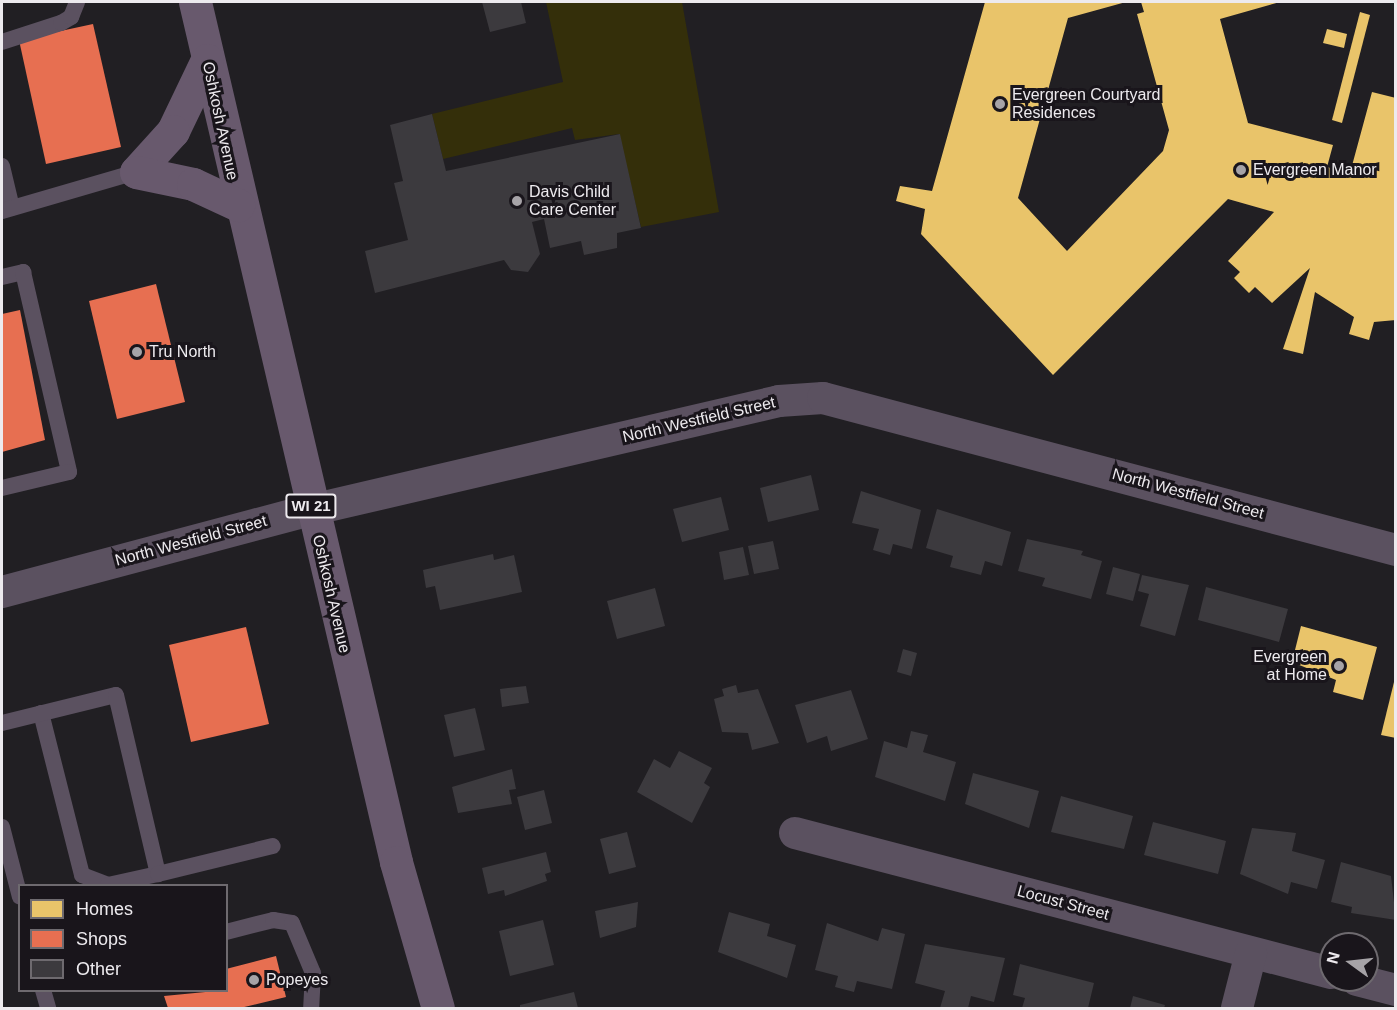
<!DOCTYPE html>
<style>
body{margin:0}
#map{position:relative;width:1397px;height:1010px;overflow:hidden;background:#211f23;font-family:Helvetica,sans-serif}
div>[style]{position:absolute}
.green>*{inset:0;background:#342f0a}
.homes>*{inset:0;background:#e9c46a}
.shops>*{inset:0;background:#e76f51}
.building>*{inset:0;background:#3c3a3e}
.service>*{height:16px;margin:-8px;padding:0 8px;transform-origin:8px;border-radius:8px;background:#5b5160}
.minor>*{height:32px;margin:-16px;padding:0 16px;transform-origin:16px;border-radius:16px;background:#5b5160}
.primary>*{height:33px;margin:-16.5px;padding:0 16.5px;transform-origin:16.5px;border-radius:16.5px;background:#68596d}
.dots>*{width:16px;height:16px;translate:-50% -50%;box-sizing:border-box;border:3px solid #19151b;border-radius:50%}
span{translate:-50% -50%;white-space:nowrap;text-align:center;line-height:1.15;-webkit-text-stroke:6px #19151b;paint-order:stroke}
.shield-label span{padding:2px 4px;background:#19151b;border:2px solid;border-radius:4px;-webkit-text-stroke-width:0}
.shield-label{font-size:15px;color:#edeaee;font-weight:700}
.poi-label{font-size:16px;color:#edeaee}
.left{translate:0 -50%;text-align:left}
.right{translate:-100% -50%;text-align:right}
.street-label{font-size:16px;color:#edeaee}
.frame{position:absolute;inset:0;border:3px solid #edeaee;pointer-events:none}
.legend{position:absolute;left:18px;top:884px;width:210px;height:108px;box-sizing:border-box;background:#19151b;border:2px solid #6e6a6f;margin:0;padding:8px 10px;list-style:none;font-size:18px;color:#edeaee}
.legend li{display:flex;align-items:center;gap:12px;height:30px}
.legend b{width:30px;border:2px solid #6e6a6f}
.north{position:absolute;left:1319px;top:932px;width:60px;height:60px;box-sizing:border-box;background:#19151b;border:2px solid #6e6a6f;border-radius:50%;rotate:285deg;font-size:16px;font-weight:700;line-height:24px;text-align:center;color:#edeaee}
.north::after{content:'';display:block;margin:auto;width:21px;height:27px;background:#a6a3a7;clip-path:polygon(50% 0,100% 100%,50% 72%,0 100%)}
</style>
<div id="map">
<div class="green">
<i style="clip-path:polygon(546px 2px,682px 2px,719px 212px,641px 227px,619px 134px,575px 140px,572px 128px,443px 159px,432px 114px,563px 82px)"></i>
</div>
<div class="homes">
<i style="clip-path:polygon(985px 2px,1126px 2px,1068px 18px,1018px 198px,1067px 251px,1163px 151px,1169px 130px,1137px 14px,1144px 12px,1141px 2px,1280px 2px,1220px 19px,1248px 123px,1333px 145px,1327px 167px,1350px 173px,1372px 92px,1396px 98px,1396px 320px,1374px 322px,1369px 340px,1349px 334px,1354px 317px,1315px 292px,1303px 354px,1283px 349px,1310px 268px,1272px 303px,1255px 287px,1249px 293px,1234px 278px,1240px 272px,1228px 261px,1274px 212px,1228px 199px,1053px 375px,921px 234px,925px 209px,896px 201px,900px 186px,932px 191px)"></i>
<i style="clip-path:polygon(1360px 12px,1370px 15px,1342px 123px,1332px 120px)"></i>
<i style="clip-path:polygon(1327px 29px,1347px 34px,1344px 48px,1323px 43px)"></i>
<i style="clip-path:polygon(1301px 626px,1377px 647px,1363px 700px,1333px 692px,1336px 680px,1292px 662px)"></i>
<i style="clip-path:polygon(1395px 678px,1396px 678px,1396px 738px,1381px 735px)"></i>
</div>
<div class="shops">
<i style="clip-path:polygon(93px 24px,121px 147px,46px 164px,19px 40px)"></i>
<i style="clip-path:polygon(156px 284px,185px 402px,117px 419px,89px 301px)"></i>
<i style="clip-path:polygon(20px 310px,45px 440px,2px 452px,2px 314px)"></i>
<i style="clip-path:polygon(246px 627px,269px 724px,191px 742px,169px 645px)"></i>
<i style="clip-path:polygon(276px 956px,286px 997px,240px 1008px,168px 1008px,164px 996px,226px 990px,226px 969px)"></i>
</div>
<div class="building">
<i style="clip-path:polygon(482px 2px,521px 2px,526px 23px,490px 32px)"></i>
<i style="clip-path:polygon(432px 114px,446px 171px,620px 134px,641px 228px,617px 233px,617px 248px,584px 255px,581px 241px,550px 248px,544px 219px,532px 222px,540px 254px,528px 272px,511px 270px,504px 260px,375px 293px,365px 251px,408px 240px,394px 183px,403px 181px,390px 125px)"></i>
<i style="clip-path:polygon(811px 475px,819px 510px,768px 522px,760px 488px)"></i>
<i style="clip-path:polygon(861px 491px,921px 510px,912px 549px,893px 544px,890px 555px,873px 550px,879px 529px,852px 523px)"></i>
<i style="clip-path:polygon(721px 497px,729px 530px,682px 542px,673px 509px)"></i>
<i style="clip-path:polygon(937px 509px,1011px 532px,1002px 566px,985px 561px,981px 575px,950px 567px,953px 556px,926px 548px)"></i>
<i style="clip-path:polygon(1027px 539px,1083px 551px,1081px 555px,1102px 561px,1091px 599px,1042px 586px,1045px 578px,1018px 571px)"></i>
<i style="clip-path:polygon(773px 541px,779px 569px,754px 574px,748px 546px)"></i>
<i style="clip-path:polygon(743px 547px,749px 575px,724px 580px,719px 552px)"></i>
<i style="clip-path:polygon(493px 554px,494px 560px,514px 555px,522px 592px,440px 610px,435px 586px,426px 588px,423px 570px)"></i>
<i style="clip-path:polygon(1113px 567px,1140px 574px,1133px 601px,1106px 594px)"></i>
<i style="clip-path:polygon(1142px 575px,1189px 585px,1175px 636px,1140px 626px,1149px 594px,1138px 591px)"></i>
<i style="clip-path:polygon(1206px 587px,1288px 609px,1279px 642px,1198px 620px)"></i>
<i style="clip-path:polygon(655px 588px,665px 626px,617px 639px,607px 601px)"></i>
<i style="clip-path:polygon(903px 649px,917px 653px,911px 676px,897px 672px)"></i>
<i style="clip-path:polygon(736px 685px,738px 693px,758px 689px,779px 743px,752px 750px,748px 733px,722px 732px,714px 699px,724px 696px,722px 689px)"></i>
<i style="clip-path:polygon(526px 686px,529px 703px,502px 707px,500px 689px)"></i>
<i style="clip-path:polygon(851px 690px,868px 739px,831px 751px,827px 736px,807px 743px,795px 705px)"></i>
<i style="clip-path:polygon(475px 708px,485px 750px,454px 757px,444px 715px)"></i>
<i style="clip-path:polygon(911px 731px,928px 735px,923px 752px,956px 762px,945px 801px,875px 777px,884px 741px,907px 748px)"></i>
<i style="clip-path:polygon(679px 751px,712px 768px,704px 783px,710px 787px,692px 823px,637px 792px,654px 759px,670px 768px)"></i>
<i style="clip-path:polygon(512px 769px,516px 789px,509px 790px,512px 804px,458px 813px,452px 787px)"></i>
<i style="clip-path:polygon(973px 773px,1039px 791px,1029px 828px,965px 804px)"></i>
<i style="clip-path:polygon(544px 790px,552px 823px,525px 830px,517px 797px)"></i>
<i style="clip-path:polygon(1061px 796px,1133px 816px,1124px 849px,1051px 832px)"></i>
<i style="clip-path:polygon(1153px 822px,1226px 841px,1218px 874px,1144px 855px)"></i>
<i style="clip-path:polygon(1252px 828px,1296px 833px,1292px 851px,1325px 860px,1317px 889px,1291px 882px,1288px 894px,1240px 874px)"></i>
<i style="clip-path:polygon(627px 832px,636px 867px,609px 874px,600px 839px)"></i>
<i style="clip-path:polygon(546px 852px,551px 872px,545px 874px,547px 881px,505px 896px,504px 890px,488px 894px,482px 868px)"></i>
<i style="clip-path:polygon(1341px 862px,1391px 876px,1396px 920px,1351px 913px,1352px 907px,1331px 902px)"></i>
<i style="clip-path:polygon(638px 902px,636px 927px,600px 938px,595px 911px)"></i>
<i style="clip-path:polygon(729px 912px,770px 924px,767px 936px,796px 945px,787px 978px,718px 952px)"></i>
<i style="clip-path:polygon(543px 920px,554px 965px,510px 976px,499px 931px)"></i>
<i style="clip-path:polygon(827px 923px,878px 941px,882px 928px,905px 934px,892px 989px,857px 981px,854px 992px,835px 987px,838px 976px,815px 970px)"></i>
<i style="clip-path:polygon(925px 944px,1005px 958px,994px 1002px,971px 996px,968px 1008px,940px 1008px,945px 991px,915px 983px)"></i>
<i style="clip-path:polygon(1020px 964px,1094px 983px,1088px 1008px,1022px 1008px,1025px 998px,1013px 995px)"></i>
<i style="clip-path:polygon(574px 992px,578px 1008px,520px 1008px,520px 1005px)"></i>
<i style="clip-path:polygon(1133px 996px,1165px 1005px,1164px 1008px,1130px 1008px)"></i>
</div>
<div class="service">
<i style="left:2px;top:42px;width:62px;rotate:-17.9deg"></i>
<i style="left:61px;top:23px;width:12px;rotate:-31deg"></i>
<i style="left:71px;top:17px;width:16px;rotate:-68deg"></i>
<i style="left:2px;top:166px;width:43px;rotate:76.6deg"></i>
<i style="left:2px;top:211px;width:140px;rotate:-16.2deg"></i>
<i style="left:2px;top:277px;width:22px;rotate:-13deg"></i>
<i style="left:23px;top:272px;width:205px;rotate:77deg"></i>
<i style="left:69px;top:472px;width:69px;rotate:166.6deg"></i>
<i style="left:41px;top:713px;width:167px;rotate:75.8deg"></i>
<i style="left:82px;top:875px;width:28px;rotate:21deg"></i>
<i style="left:108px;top:885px;width:51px;rotate:-12.4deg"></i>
<i style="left:2px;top:723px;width:117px;rotate:-13.8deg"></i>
<i style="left:116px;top:695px;width:184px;rotate:76.8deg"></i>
<i style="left:158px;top:874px;width:118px;rotate:-13.7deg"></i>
<i style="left:2px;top:827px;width:72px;rotate:75.6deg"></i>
<i style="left:226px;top:932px;width:49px;rotate:-14.3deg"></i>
<i style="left:273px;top:920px;width:19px;rotate:9deg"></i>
<i style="left:292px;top:923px;width:54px;rotate:67.2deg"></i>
<i style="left:313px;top:973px;width:35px;rotate:93deg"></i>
<i style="left:43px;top:990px;width:19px;rotate:74deg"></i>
</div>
<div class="minor">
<i style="left:2px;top:592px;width:320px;rotate:-14.9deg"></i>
<i style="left:311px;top:510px;width:481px;rotate:-13.1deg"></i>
<i style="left:779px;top:401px;width:44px;rotate:-3.9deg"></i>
<i style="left:823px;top:398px;width:593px;rotate:14.86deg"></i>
<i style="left:795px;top:833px;width:554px;rotate:14.64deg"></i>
<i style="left:1357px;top:980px;width:40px;rotate:14.4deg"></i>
<i style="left:1237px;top:1008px;width:57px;rotate:-75.7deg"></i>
</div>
<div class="primary">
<i style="left:195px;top:2px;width:883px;rotate:76.84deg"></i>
<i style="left:396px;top:862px;width:152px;rotate:74deg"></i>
<i style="left:207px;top:60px;width:79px;rotate:115.6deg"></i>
<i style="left:173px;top:131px;width:55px;rotate:132.1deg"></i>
<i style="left:136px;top:172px;width:58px;rotate:11.9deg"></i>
<i style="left:193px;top:184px;width:50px;rotate:25deg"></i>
</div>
<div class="dots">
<i style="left:1000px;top:104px;background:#a6a3a7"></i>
<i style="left:1241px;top:170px;background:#a6a3a7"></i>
<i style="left:517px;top:201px;background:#a6a3a7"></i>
<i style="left:137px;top:352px;background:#a6a3a7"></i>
<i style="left:1339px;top:666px;background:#a6a3a7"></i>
<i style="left:254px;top:980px;background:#a6a3a7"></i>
</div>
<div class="shield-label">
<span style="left:311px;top:506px">WI 21</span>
</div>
<div class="poi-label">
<span class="left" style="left:1012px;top:104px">Evergreen Courtyard<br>Residences</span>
<span class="left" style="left:1253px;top:170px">Evergreen Manor</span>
<span class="left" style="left:529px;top:201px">Davis Child<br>Care Center</span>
<span class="left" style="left:149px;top:352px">Tru North</span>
<span class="right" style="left:1327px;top:666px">Evergreen<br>at Home</span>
<span class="left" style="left:266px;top:980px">Popeyes</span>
</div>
<div class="street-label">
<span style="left:220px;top:121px;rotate:78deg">Oshkosh Avenue</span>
<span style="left:699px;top:420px;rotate:-13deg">North Westfield Street</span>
<span style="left:1188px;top:494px;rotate:15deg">North Westfield Street</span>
<span style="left:191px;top:541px;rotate:-15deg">North Westfield Street</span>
<span style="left:331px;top:594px;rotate:77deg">Oshkosh Avenue</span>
<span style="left:1063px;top:903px;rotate:15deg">Locust Street</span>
</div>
<div class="frame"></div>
<ul class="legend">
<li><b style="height:16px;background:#e9c46a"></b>Homes</li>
<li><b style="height:16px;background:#e76f51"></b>Shops</li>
<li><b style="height:16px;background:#3c3a3e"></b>Other</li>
</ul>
<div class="north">N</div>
</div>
